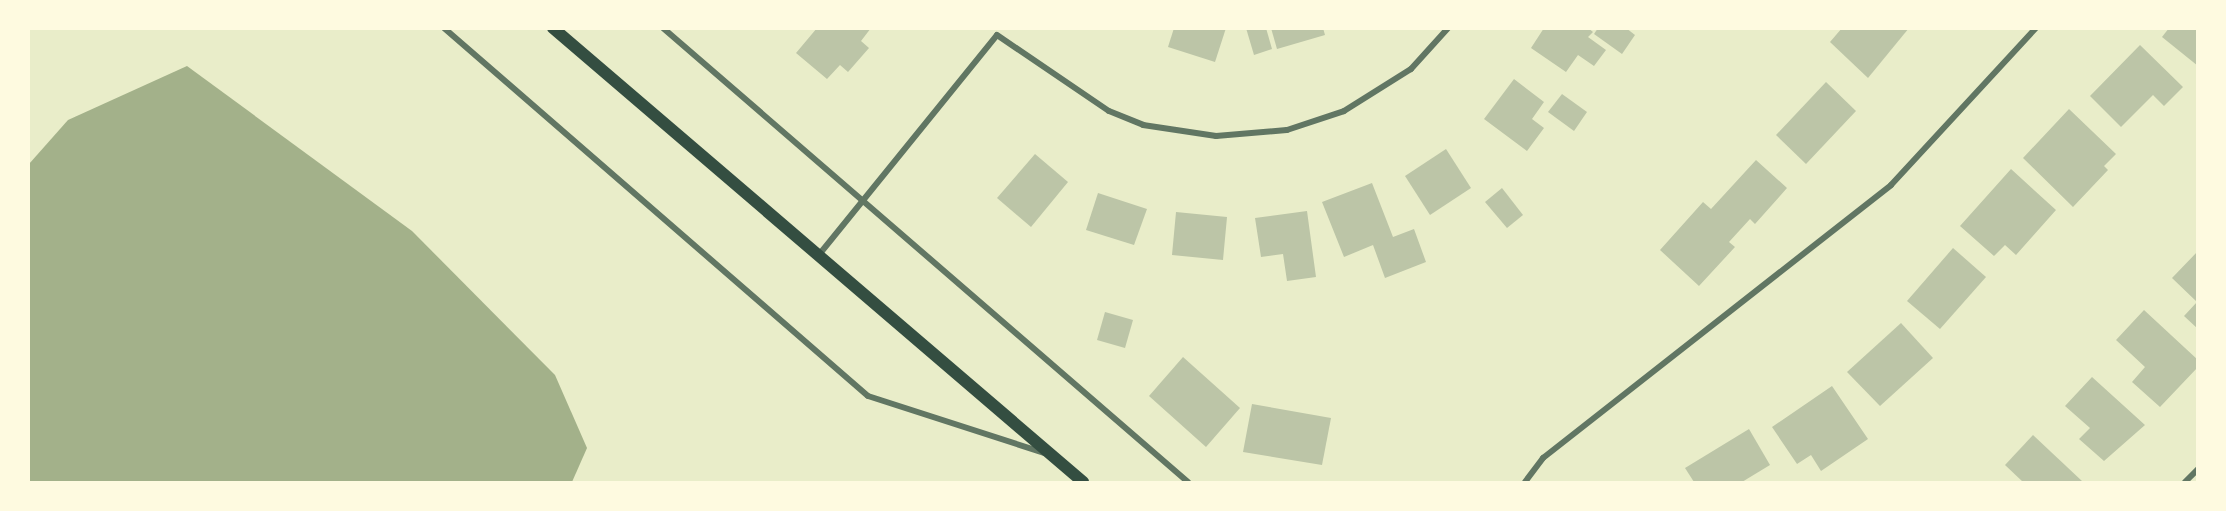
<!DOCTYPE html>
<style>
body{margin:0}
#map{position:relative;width:2226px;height:511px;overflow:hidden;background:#e9edc9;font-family:Roboto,sans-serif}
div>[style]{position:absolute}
.water>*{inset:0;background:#a3b18a}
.building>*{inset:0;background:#bcc5a7}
.minor>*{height:6px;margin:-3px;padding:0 3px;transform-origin:3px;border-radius:3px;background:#617663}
.secondary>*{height:12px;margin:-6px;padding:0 6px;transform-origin:6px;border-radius:6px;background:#344e41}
span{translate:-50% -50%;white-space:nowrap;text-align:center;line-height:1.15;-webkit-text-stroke:6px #fefae0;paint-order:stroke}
.frame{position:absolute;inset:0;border:30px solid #fefae0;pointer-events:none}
</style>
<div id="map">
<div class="water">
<i style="clip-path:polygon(187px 66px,412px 231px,555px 375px,587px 448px,572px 482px,29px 482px,29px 164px,68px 120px)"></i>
</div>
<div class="building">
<i style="clip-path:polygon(817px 28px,871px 28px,861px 41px,869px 48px,848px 72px,840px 65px,827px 79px,796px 53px)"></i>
<i style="clip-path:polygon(1174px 28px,1226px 28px,1215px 62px,1168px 47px)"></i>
<i style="clip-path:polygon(1246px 28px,1266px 28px,1272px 49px,1254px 55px)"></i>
<i style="clip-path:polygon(1271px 28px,1323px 28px,1325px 35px,1277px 49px)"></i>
<i style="clip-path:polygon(1544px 28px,1588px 28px,1593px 32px,1588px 37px,1606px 50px,1594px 66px,1578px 55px,1566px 72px,1531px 48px)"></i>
<i style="clip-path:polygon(1598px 28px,1626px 28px,1635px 35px,1622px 54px,1594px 34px)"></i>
<i style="clip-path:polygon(1842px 28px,1909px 28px,1868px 78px,1830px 42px)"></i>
<i style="clip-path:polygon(2169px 28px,2198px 28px,2198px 66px,2162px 37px)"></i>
<i style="clip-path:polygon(2140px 45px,2183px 87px,2164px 106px,2153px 95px,2121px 127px,2090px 96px)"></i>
<i style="clip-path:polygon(1514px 79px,1544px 102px,1532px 119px,1544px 128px,1527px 151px,1484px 119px)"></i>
<i style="clip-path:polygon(1826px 82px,1856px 111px,1806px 164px,1776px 135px)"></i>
<i style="clip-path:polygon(1562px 94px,1587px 112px,1574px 131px,1548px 112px)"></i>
<i style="clip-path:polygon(2069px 109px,2116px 154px,2104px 166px,2108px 170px,2073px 207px,2023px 158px)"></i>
<i style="clip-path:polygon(1446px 149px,1471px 188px,1430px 215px,1405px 176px)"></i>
<i style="clip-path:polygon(1035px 154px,1068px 182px,1031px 227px,997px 198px)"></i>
<i style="clip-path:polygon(1756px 160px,1787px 188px,1755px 224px,1750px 219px,1729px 242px,1735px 247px,1699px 286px,1660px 250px,1703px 202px,1711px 209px)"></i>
<i style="clip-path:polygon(2011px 169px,2056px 210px,2016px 255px,2005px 245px,1994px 256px,1960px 226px)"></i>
<i style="clip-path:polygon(1372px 183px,1393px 237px,1414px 229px,1426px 262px,1385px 278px,1373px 245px,1344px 257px,1322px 202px)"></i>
<i style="clip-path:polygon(1502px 188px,1523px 215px,1507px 228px,1485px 202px)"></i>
<i style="clip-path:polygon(1098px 193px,1147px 209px,1134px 245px,1086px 230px)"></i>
<i style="clip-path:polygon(1307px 211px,1316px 277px,1287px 281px,1283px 254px,1261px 257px,1255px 218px)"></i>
<i style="clip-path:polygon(1176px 212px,1227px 217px,1223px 260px,1172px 255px)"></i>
<i style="clip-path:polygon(1953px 248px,1986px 277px,1940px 329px,1907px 301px)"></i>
<i style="clip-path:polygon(2198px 251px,2198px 329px,2184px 316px,2197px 302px,2172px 278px)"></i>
<i style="clip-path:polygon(2144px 310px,2198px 360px,2198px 367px,2160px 407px,2132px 382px,2145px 367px,2116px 340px)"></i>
<i style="clip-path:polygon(1105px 312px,1133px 320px,1125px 348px,1097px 340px)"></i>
<i style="clip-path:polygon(1901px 323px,1933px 358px,1880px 406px,1847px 372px)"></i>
<i style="clip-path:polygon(1183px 357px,1240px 408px,1206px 447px,1149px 396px)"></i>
<i style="clip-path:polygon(2092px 377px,2145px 425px,2104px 461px,2079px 439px,2090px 428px,2065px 406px)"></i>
<i style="clip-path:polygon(1832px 386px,1868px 439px,1821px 471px,1811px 455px,1797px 464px,1772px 427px)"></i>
<i style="clip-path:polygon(1252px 404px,1331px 418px,1322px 465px,1243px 452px)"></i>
<i style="clip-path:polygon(1749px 429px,1770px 465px,1742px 482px,1694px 482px,1685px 468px)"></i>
<i style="clip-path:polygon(2033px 435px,2083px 482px,2023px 482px,2005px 465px)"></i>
</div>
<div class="minor">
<i style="left:444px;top:28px;width:561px;rotate:40.96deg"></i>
<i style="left:868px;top:396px;width:185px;rotate:17.9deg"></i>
<i style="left:663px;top:28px;width:694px;rotate:40.85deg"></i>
<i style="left:997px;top:35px;width:135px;rotate:34.2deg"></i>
<i style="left:1109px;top:111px;width:37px;rotate:22deg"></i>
<i style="left:1143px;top:125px;width:74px;rotate:8.6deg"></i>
<i style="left:1216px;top:136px;width:71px;rotate:-4.8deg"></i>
<i style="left:1287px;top:130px;width:60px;rotate:-18.4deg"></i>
<i style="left:1344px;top:111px;width:79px;rotate:-32.1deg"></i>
<i style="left:1411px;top:69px;width:55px;rotate:-47.9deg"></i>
<i style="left:818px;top:256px;width:284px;rotate:-51deg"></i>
<i style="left:1525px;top:482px;width:30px;rotate:-53deg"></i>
<i style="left:1543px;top:458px;width:442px;rotate:-38.1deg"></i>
<i style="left:1891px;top:185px;width:214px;rotate:-47.3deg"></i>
<i style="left:2185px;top:482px;width:18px;rotate:-45deg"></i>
</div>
<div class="secondary">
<i style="left:553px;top:28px;width:698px;rotate:40.58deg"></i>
</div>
<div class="frame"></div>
</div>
